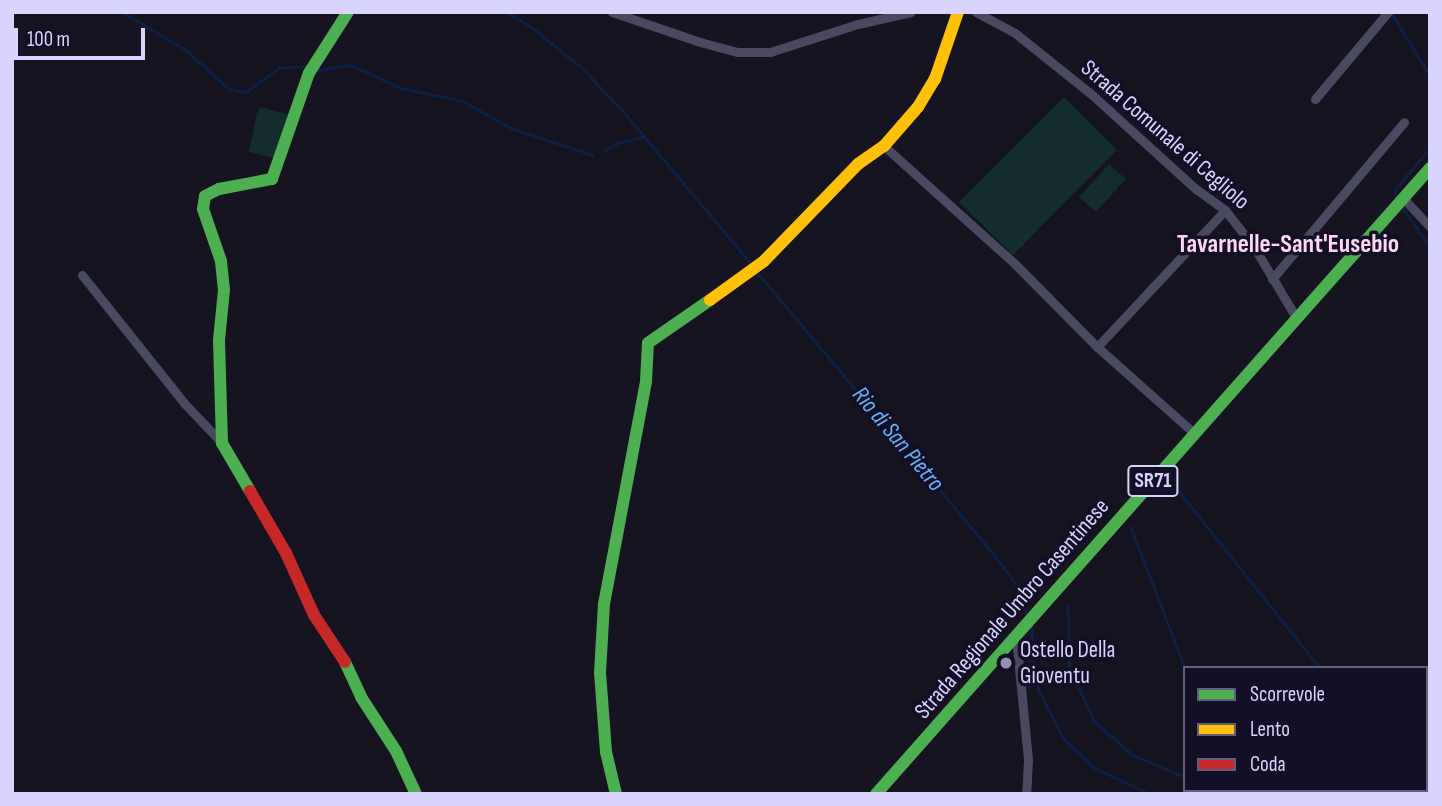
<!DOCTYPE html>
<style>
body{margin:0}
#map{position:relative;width:1442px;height:806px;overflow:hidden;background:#161421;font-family:"Sofia Sans Condensed",sans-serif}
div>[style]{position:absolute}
.green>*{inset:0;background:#132c2d}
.stream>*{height:2.5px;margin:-1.25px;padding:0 1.25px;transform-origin:1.25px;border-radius:1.25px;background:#0d2144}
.street>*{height:9px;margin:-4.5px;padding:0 4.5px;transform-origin:4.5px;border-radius:4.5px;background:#4a4962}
.fast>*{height:12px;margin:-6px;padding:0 6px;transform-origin:6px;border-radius:6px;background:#4caf50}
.slow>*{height:12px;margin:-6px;padding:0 6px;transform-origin:6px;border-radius:6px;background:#ffc107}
.jam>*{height:12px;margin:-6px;padding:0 6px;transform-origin:6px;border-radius:6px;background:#c62828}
.dots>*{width:19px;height:19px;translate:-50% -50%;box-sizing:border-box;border:4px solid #130f26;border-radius:50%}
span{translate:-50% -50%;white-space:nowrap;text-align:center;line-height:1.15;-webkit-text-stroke:7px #130f26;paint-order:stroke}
.shield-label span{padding:2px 5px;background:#130f26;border:2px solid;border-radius:5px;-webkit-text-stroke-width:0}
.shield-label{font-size:21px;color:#d9d4ff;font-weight:700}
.street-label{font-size:23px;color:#d9d4ff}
.poi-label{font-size:23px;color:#d9d4ff}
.left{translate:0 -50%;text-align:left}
.water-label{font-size:24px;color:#62b6ff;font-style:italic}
.quarter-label{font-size:26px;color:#ffd6f0;font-weight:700}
.frame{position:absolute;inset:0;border:14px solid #d9d4ff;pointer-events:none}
.legend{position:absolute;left:1183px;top:666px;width:245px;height:126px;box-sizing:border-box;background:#130f26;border:2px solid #625e7d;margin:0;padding:9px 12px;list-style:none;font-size:21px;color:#d9d4ff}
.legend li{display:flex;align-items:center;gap:14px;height:35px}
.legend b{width:35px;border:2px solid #625e7d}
.scale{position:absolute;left:14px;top:28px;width:131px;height:32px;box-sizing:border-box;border:4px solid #d9d4ff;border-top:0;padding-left:9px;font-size:21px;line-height:24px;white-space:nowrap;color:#d9d4ff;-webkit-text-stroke:5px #130f26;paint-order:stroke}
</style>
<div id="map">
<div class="green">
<i style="clip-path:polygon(1064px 97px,1117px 150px,1013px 255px,959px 202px)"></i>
<i style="clip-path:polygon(261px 107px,290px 115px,278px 159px,249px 152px,257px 113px)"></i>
<i style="clip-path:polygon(1109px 164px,1126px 179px,1096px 212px,1079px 197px)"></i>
</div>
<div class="stream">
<i style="left:122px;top:12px;width:74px;rotate:30.7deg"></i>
<i style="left:186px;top:50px;width:58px;rotate:42.2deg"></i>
<i style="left:229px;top:89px;width:17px;rotate:10deg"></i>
<i style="left:246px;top:92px;width:41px;rotate:-36deg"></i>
<i style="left:279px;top:68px;width:30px;rotate:-4deg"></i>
<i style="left:507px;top:12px;width:32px;rotate:32deg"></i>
<i style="left:534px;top:29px;width:62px;rotate:39.1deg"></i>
<i style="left:582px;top:68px;width:59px;rotate:46.4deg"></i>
<i style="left:623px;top:111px;width:201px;rotate:50deg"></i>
<i style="left:1391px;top:12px;width:75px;rotate:58.6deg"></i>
<i style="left:318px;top:70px;width:33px;rotate:-9deg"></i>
<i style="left:351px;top:65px;width:55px;rotate:24.7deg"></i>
<i style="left:401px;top:88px;width:63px;rotate:11.8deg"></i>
<i style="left:463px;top:101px;width:55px;rotate:29.4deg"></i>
<i style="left:511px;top:128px;width:86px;rotate:18.2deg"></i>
<i style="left:603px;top:151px;width:19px;rotate:-28deg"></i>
<i style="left:620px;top:142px;width:25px;rotate:-12deg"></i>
<i style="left:1396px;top:199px;width:10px;rotate:-96deg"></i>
<i style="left:1395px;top:189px;width:54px;rotate:-49.5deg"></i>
<i style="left:1402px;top:207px;width:49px;rotate:55deg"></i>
<i style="left:758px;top:273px;width:366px;rotate:50deg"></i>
<i style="left:993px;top:553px;width:36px;rotate:53deg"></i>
<i style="left:1015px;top:582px;width:32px;rotate:70deg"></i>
<i style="left:1170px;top:480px;width:241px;rotate:51.4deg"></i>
<i style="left:1131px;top:527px;width:151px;rotate:69deg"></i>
<i style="left:1068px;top:605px;width:62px;rotate:88.2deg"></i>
<i style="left:1070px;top:667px;width:59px;rotate:66deg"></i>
<i style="left:1094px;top:721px;width:52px;rotate:41.1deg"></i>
<i style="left:1133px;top:755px;width:56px;rotate:22.9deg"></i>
<i style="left:1032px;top:626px;width:41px;rotate:88.6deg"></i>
<i style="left:1033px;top:667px;width:23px;rotate:77deg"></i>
<i style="left:1038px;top:689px;width:56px;rotate:62.5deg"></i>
<i style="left:1064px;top:739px;width:42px;rotate:43.1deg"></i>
<i style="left:1095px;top:768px;width:61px;rotate:25.3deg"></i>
<i style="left:1216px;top:790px;width:10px;rotate:24deg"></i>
<i style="left:1230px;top:790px;width:4px;rotate:76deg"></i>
<i style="left:1416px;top:790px;width:5px;rotate:53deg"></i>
</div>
<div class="street">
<i style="left:612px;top:12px;width:93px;rotate:18.8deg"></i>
<i style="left:700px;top:42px;width:39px;rotate:15deg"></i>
<i style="left:738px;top:52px;width:32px"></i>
<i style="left:770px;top:52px;width:92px;rotate:-17.7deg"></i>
<i style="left:858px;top:24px;width:54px;rotate:-12.8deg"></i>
<i style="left:976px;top:12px;width:44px;rotate:28.3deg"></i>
<i style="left:1015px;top:33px;width:96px;rotate:38.7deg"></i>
<i style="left:1090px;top:93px;width:143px;rotate:42.2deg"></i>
<i style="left:1196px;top:189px;width:36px;rotate:36deg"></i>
<i style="left:1225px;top:210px;width:47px;rotate:51.9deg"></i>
<i style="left:1254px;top:247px;width:84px;rotate:59.2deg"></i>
<i style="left:1315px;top:99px;width:114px;rotate:-50deg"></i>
<i style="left:884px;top:146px;width:176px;rotate:42deg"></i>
<i style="left:1015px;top:264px;width:117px;rotate:45.3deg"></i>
<i style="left:1403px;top:198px;width:40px;rotate:47deg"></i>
<i style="left:82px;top:275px;width:165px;rotate:51.4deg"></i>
<i style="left:185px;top:404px;width:54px;rotate:46.5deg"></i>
<i style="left:1272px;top:279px;width:205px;rotate:-49.9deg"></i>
<i style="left:1194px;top:433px;width:130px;rotate:-138.4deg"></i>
<i style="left:1097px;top:347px;width:187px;rotate:-46.9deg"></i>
<i style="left:1016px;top:637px;width:124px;rotate:84.4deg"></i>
<i style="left:1028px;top:760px;width:34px;rotate:93deg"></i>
</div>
<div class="fast">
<i style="left:250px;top:491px;width:56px;rotate:-120.3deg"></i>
<i style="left:222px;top:443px;width:103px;rotate:-91.7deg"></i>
<i style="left:219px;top:340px;width:50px;rotate:-84.3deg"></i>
<i style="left:224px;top:290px;width:29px;rotate:-96deg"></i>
<i style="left:221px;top:261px;width:55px;rotate:-109.1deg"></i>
<i style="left:203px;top:209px;width:13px;rotate:-81deg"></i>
<i style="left:205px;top:196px;width:16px;rotate:-27deg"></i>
<i style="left:219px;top:189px;width:54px;rotate:-10.7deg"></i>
<i style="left:272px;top:179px;width:112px;rotate:-70.8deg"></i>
<i style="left:309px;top:73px;width:72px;rotate:-57.4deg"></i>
<i style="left:345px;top:662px;width:38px;rotate:65deg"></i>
<i style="left:361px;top:697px;width:64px;rotate:57.1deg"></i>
<i style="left:396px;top:751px;width:47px;rotate:65.1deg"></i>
<i style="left:616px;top:794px;width:43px;rotate:-103.4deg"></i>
<i style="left:606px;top:752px;width:79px;rotate:-94.3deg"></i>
<i style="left:600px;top:673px;width:69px;rotate:-86.7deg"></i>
<i style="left:604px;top:604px;width:227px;rotate:-79.3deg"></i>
<i style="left:646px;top:381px;width:38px;rotate:-87deg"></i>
<i style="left:648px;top:343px;width:75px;rotate:-34.7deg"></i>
<i style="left:876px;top:794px;width:836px;rotate:-48.49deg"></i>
</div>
<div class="slow">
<i style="left:710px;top:300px;width:67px;rotate:-35.8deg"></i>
<i style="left:764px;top:261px;width:135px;rotate:-45.9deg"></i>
<i style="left:858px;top:164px;width:32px;rotate:-35deg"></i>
<i style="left:884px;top:146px;width:52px;rotate:-48.9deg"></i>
<i style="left:918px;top:107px;width:33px;rotate:-59deg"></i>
<i style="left:935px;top:79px;width:71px;rotate:-71.1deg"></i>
</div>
<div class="jam">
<i style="left:250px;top:491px;width:72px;rotate:59.9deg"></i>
<i style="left:286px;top:553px;width:68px;rotate:65.7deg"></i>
<i style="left:314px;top:615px;width:56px;rotate:56.6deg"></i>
</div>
<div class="dots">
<i style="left:1006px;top:663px;background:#9591b1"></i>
</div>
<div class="shield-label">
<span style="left:1153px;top:481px">SR71</span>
</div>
<div class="street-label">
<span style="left:1165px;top:135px;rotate:41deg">Strada Comunale di Cegliolo</span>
<span style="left:1012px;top:609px;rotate:-49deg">Strada Regionale Umbro Casentinese</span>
</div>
<div class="poi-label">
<span class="left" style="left:1020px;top:663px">Ostello Della<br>Gioventu</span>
</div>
<div class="water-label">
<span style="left:898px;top:439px;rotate:50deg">Rio di San Pietro</span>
</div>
<div class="quarter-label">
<span style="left:1288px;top:245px">Tavarnelle-Sant'Eusebio</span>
</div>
<div class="frame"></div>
<ul class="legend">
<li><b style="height:9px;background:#4caf50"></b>Scorrevole</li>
<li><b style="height:9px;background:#ffc107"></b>Lento</li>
<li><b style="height:9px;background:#c62828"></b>Coda</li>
</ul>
<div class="scale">100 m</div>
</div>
